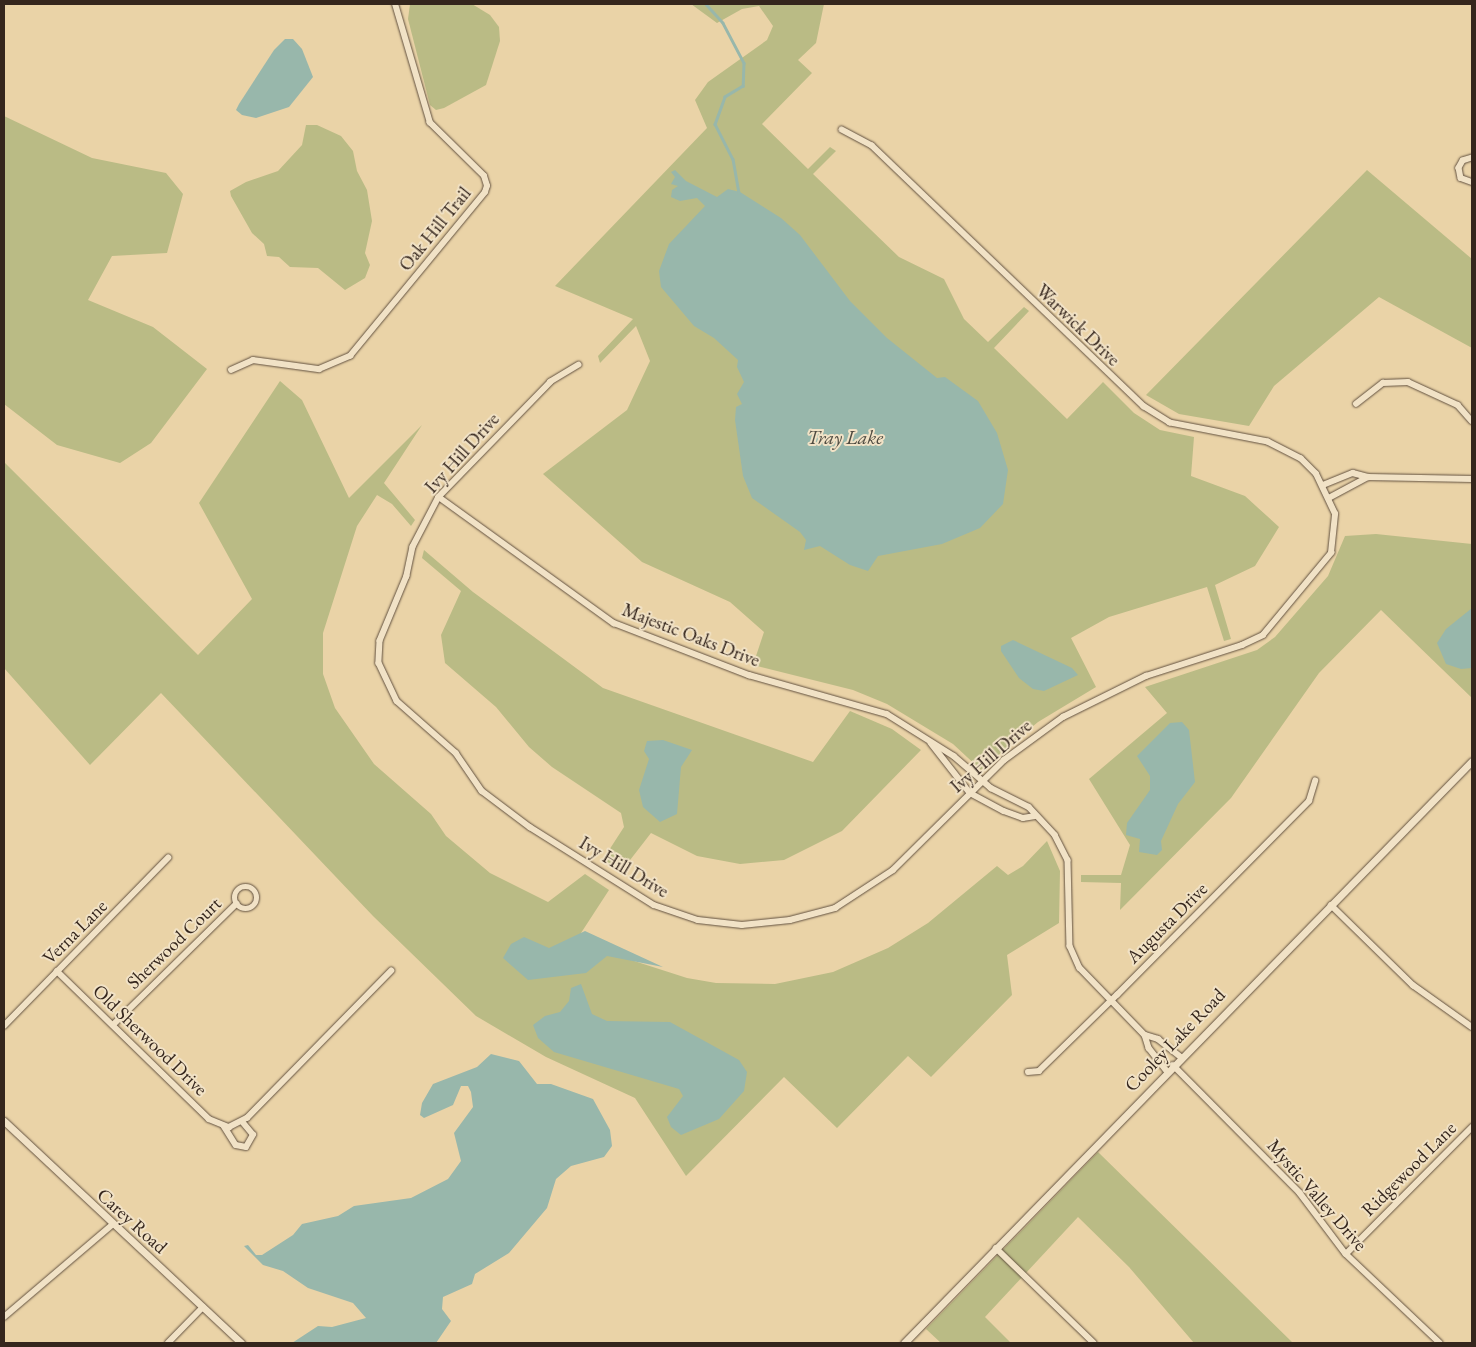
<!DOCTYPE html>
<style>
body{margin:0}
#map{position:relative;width:1476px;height:1347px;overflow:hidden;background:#ead3a7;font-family:"EB Garamond",serif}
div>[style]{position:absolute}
.green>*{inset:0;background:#babb85}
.water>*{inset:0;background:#98b7ab}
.stream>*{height:2.5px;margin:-1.25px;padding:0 1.25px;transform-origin:1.25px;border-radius:1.25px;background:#98b7ab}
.roads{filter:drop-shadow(0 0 1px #625140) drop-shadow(0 0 1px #625140)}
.minor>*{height:5.5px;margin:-2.75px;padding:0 2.75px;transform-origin:2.75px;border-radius:2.75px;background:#f1e2c6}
.minor>.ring{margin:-2.75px;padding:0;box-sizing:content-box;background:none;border:5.5px solid #f1e2c6;border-radius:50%}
.tertiary>*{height:7px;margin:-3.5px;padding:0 3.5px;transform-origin:3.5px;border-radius:3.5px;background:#f1e2c6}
span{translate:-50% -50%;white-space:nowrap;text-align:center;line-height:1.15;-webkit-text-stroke:4px #f1e2c6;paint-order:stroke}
.street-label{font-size:19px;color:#35261d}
.water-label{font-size:20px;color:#4e4a40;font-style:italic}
.frame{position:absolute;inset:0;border:5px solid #35261d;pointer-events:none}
</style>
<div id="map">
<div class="green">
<i style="clip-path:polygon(410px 4px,472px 4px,490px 15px,499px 27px,500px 41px,486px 85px,444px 108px,436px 110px,430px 105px,408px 19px)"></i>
<i style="clip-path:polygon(691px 4px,824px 4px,816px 43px,798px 60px,812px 73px,762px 124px,808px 169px,830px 147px,836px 151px,813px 174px,899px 257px,944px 279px,964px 319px,988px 342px,1024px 307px,1029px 311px,994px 348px,1067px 419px,1103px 382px,1134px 413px,1160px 430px,1194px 437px,1191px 476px,1245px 496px,1279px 527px,1255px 566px,1215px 585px,1231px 639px,1224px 641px,1207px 587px,1109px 617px,1071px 638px,1096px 687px,1038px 722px,981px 770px,953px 744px,887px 704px,853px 690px,753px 665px,764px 632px,730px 602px,642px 562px,543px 474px,627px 410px,650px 361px,636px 326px,600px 363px,598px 356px,633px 319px,555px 286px,707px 128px,695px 100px,708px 82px,767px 40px,773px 26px,759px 6px,742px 9px,717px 23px)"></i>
<i style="clip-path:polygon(4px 116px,92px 158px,166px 173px,183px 194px,167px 253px,112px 256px,88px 300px,153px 327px,207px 369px,151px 443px,120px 463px,57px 445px,4px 404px)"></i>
<i style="clip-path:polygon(306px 125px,317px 125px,341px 136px,353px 151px,357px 171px,367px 190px,372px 221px,365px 253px,370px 265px,365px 278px,345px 290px,318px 268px,290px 267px,279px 257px,267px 256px,264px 244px,252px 233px,231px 196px,230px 191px,246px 182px,278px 171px,302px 145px)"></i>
<i style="clip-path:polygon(1367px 170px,1472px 259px,1472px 348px,1379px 297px,1274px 386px,1249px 426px,1179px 414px,1146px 395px)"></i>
<i style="clip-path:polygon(280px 381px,302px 400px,349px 498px,422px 425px,384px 483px,415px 520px,411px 526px,392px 504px,377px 495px,357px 526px,323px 633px,323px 674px,335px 708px,374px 764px,431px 814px,446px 836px,490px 873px,548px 902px,585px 874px,609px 890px,581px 933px,631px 960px,687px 978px,716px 983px,775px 984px,833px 972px,888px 948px,928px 923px,997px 866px,1008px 875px,1023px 866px,1047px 841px,1060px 871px,1059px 923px,1007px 955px,1012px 995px,931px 1077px,908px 1056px,837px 1128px,784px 1077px,686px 1176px,635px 1098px,546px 1057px,476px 1016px,373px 916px,161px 693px,90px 765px,4px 668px,4px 462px,198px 655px,252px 599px,199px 503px)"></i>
<i style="clip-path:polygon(1376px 534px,1472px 544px,1472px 698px,1381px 610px,1319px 673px,1231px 798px,1120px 910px,1121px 883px,1081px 882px,1081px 875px,1121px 875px,1130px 845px,1089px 779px,1167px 713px,1145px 687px,1257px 650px,1275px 637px,1328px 576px,1345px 536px)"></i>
<i style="clip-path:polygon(424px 550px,473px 592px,603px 688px,813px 762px,850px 711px,892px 729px,921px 750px,842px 831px,784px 860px,740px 864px,697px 856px,651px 833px,620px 873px,602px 861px,624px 827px,621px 813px,552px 767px,529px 747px,496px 707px,445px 663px,441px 635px,461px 591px,422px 558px)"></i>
<i style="clip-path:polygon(1098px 1152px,1293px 1343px,1194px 1343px,1129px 1267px,1078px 1217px,985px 1317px,1011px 1343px,941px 1343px,926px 1329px)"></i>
</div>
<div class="water">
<i style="clip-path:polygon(285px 39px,293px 39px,302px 49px,313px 77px,289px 107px,256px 118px,242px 115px,236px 110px,239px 104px,274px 50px)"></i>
<i style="clip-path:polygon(675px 170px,686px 181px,717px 197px,728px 189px,740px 192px,781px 218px,800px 235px,850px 301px,887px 338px,937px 378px,945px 377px,978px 401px,997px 433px,1008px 470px,1003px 504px,980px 528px,942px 544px,878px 556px,868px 571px,850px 565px,820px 546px,804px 550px,806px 540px,800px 532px,752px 498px,743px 476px,735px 420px,736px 407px,742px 404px,737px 394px,744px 382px,737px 367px,738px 360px,714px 338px,694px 326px,661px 287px,659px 271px,669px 244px,705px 206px,697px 198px,680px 201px,671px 197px,672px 190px,678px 186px,671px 184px,675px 177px,671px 172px)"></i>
<i style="clip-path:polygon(1472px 608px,1472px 668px,1461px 669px,1446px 664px,1437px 643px,1446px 629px)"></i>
<i style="clip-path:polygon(1013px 640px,1072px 668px,1078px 675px,1044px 691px,1033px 689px,1019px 678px,1001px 651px,1001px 646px)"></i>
<i style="clip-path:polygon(1182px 722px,1189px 730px,1195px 782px,1178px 804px,1161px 841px,1162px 850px,1157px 855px,1139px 852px,1140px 839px,1126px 835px,1127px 823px,1150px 790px,1150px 776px,1137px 756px,1170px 723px)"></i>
<i style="clip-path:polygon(663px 740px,692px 750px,681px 767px,677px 814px,660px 822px,643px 807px,639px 790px,649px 759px,644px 751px,647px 741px)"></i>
<i style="clip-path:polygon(585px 931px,663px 967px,607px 956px,586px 973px,528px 980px,503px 958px,511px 944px,524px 937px,549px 948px)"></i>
<i style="clip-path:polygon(581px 984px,592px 1014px,607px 1021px,670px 1022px,739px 1060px,747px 1072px,744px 1091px,719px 1119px,681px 1135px,671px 1127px,667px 1117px,683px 1096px,679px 1089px,554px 1052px,538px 1038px,533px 1025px,545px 1016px,560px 1012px,569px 1001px,571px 988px)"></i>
<i style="clip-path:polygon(491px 1054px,519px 1061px,537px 1084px,551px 1084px,593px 1099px,610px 1130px,612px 1146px,604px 1157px,571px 1166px,556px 1179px,547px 1208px,509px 1253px,475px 1274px,472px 1284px,443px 1297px,442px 1309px,451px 1321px,436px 1343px,292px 1343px,318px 1326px,332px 1327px,366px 1318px,353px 1303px,308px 1288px,283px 1271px,263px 1265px,244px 1246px,248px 1245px,256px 1255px,262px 1255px,293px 1235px,302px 1224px,338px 1216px,354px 1206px,411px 1198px,448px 1179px,461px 1161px,454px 1133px,473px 1107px,471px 1092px,468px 1086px,461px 1086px,453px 1105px,424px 1118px,420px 1115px,422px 1103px,433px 1084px,477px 1067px)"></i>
</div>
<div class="stream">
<i style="left:706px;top:4px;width:25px;rotate:48deg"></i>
<i style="left:723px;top:23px;width:45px;rotate:62.3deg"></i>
<i style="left:744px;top:63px;width:23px;rotate:92deg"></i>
<i style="left:743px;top:86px;width:21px;rotate:149deg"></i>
<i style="left:725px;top:97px;width:29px;rotate:110deg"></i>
<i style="left:715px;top:124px;width:39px;rotate:63deg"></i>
<i style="left:733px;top:159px;width:34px;rotate:80deg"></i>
</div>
<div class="roads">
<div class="minor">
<i style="left:1472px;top:158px;width:9px;rotate:162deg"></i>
<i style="left:1463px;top:161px;width:8px;rotate:120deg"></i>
<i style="left:1459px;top:168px;width:10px;rotate:79deg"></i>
<i style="left:1461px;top:178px;width:12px;rotate:20deg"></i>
<i style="left:579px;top:365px;width:33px;rotate:149deg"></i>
<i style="left:551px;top:382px;width:161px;rotate:134.2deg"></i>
<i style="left:439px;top:497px;width:56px;rotate:117.5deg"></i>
<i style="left:413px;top:547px;width:30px;rotate:102deg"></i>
<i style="left:407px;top:576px;width:70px;rotate:112.6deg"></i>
<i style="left:380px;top:641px;width:22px;rotate:93deg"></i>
<i style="left:379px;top:663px;width:42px;rotate:64.7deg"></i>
<i style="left:397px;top:701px;width:79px;rotate:41.4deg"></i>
<i style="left:456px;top:753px;width:46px;rotate:55.6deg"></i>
<i style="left:482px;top:791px;width:60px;rotate:36.9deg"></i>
<i style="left:530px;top:827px;width:146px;rotate:32.2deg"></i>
<i style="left:654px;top:905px;width:46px;rotate:18.8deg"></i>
<i style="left:698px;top:920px;width:44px;rotate:6.5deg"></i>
<i style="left:742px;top:925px;width:48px;rotate:-5.9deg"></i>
<i style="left:790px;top:920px;width:47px;rotate:-14.9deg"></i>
<i style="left:835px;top:908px;width:69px;rotate:-33.2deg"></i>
<i style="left:893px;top:870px;width:156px;rotate:-44.7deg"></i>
<i style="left:1004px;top:760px;width:73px;rotate:-36.1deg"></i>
<i style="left:1063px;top:717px;width:93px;rotate:-26.3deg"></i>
<i style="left:1146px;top:676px;width:101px;rotate:-17.9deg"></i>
<i style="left:1242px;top:645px;width:23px;rotate:-25deg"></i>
<i style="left:1263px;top:635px;width:107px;rotate:-50.3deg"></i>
<i style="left:1331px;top:553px;width:39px;rotate:-84deg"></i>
<i style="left:1335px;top:514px;width:44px;rotate:-115.4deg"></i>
<i style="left:1316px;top:474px;width:21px;rotate:-135deg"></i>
<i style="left:1301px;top:459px;width:37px;rotate:-153deg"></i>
<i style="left:1268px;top:442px;width:100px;rotate:-169deg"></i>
<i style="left:1170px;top:423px;width:31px;rotate:-148deg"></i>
<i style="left:1144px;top:407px;width:377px;rotate:-136.2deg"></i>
<i style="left:872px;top:146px;width:34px;rotate:-152deg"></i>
<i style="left:231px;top:370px;width:24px;rotate:-24deg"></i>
<i style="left:253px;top:360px;width:67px;rotate:7.8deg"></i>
<i style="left:319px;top:369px;width:34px;rotate:-23deg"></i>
<i style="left:350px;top:356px;width:212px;rotate:-50.5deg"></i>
<i style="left:485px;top:192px;width:6px;rotate:-72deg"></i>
<i style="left:487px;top:186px;width:10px;rotate:-107deg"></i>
<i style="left:484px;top:176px;width:76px;rotate:-135.5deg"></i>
<i style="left:430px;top:123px;width:124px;rotate:-106.4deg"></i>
<i style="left:1356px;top:404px;width:34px;rotate:-38deg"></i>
<i style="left:1383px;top:383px;width:25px;rotate:-2deg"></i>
<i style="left:1408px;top:382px;width:55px;rotate:24.7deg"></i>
<i style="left:1458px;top:405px;width:21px;rotate:49deg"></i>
<i style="left:1323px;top:485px;width:32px;rotate:-22deg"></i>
<i style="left:1353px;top:473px;width:16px;rotate:15deg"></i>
<i style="left:1368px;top:477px;width:104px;rotate:1.1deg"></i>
<i style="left:439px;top:497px;width:216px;rotate:35.8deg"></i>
<i style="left:614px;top:623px;width:145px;rotate:21.1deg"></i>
<i style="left:749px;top:675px;width:143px;rotate:15.8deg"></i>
<i style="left:887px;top:714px;width:79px;rotate:32.1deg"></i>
<i style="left:954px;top:756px;width:49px;rotate:40.9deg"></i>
<i style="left:991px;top:788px;width:42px;rotate:26.6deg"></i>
<i style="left:1029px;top:807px;width:38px;rotate:47deg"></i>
<i style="left:1055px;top:835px;width:28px;rotate:63deg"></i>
<i style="left:1068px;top:860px;width:86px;rotate:88.7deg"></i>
<i style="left:1070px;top:946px;width:24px;rotate:66deg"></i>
<i style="left:1080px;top:968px;width:93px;rotate:45.9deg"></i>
<i style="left:1145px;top:1035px;width:14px;rotate:17deg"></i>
<i style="left:1158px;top:1039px;width:29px;rotate:38deg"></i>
<i style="left:1329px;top:498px;width:44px;rotate:-28.3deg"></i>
<i style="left:931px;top:743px;width:63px;rotate:52deg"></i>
<i style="left:970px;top:793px;width:38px;rotate:28deg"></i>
<i style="left:1004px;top:811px;width:20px;rotate:20deg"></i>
<i style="left:1023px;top:818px;width:12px;rotate:-9deg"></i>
<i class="ring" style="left:235px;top:887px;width:16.5px;height:16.5px"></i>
<i style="left:1331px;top:905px;width:115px;rotate:44.3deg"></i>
<i style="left:1413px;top:985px;width:72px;rotate:35.4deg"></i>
<i style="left:57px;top:971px;width:212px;rotate:44.2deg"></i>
<i style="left:209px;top:1119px;width:22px;rotate:22deg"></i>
<i style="left:229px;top:1127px;width:20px;rotate:-27deg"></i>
<i style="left:247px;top:1118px;width:206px;rotate:-45.6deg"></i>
<i style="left:113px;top:1025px;width:173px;rotate:-44.5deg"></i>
<i style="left:4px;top:1026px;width:235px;rotate:-45.7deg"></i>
<i style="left:1145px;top:1035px;width:14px;rotate:73deg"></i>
<i style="left:1149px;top:1048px;width:29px;rotate:52deg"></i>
<i style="left:1173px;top:1065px;width:180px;rotate:45.2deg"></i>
<i style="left:1300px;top:1193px;width:76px;rotate:53deg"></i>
<i style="left:1346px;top:1254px;width:129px;rotate:43.4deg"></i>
<i style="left:1028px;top:1072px;width:11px;rotate:-5deg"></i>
<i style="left:1039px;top:1071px;width:109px;rotate:-44.3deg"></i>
<i style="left:1117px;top:995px;width:273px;rotate:-45.3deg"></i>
<i style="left:1309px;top:801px;width:21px;rotate:-73deg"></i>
<i style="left:224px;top:1126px;width:22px;rotate:58deg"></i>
<i style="left:236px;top:1145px;width:10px;rotate:11deg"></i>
<i style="left:246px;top:1147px;width:14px;rotate:-60deg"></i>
<i style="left:253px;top:1135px;width:17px;rotate:-130deg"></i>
<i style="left:996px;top:1248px;width:136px;rotate:44.1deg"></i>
<i style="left:1346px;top:1254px;width:179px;rotate:-45.2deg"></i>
<i style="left:4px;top:1317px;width:142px;rotate:-40.4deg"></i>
<i style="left:168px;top:1343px;width:50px;rotate:-45.8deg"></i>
</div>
<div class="tertiary">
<i style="left:4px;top:1121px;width:325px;rotate:43.1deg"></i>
<i style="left:904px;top:1343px;width:813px;rotate:-45.7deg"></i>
</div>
</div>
<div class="street-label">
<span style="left:435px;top:229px;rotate:-51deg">Oak Hill Trail</span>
<span style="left:1078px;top:325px;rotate:44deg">Warwick Drive</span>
<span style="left:462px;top:453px;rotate:-48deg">Ivy Hill Drive</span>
<span style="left:691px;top:635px;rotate:21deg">Majestic Oaks Drive</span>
<span style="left:991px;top:756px;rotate:-41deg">Ivy Hill Drive</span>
<span style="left:624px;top:867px;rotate:31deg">Ivy Hill Drive</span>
<span style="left:1167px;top:923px;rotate:-45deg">Augusta Drive</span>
<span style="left:75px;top:932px;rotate:-45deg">Verna Lane</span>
<span style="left:174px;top:943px;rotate:-44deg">Sherwood Court</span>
<span style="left:150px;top:1040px;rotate:44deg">Old Sherwood Drive</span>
<span style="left:1175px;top:1040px;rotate:-46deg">Cooley Lake Road</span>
<span style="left:1409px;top:1169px;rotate:-45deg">Ridgewood Lane</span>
<span style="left:1317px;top:1195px;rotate:49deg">Mystic Valley Drive</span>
<span style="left:132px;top:1221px;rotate:42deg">Carey Road</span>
</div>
<div class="water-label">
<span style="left:845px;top:437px">Tray Lake</span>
</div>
<div class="frame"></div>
</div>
